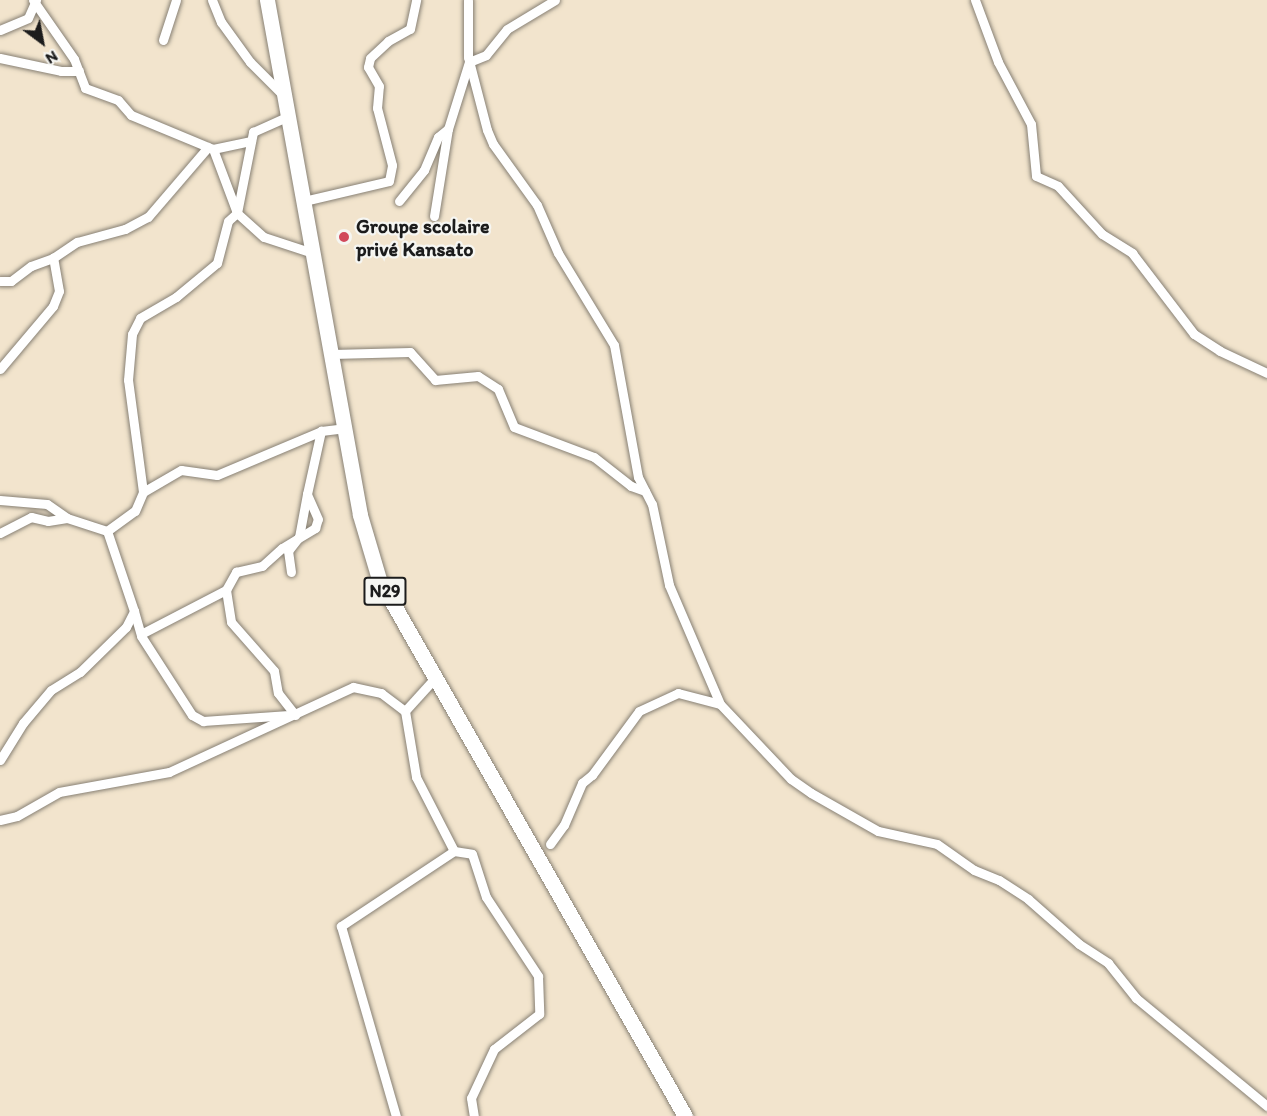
<!DOCTYPE html>
<meta charset="utf-8">
<style>
body{margin:0}
#map{position:relative;width:1267px;height:1116px;overflow:hidden;background:#f2e4cd;font-family:Itim,sans-serif}
div>[style]{position:absolute}
.roads{filter:drop-shadow(0 0 2px #878074) drop-shadow(0 0 2px #878074)}
.street>*{height:9px;margin:-4.5px;padding:0 4.5px;transform-origin:4.5px;border-radius:4.5px;background:#fff}
.primary>*{height:15px;margin:-7.5px;padding:0 7.5px;transform-origin:7.5px;border-radius:7.5px;background:#fff}
.dots>*{width:16px;height:16px;translate:-50% -50%;box-sizing:border-box;border:3px solid #f6f6f2;border-radius:50%}
span{translate:-50% -50%;white-space:nowrap;text-align:center;line-height:1.15;-webkit-text-stroke:4.5px #f6f6f2;paint-order:stroke}
.shield-label span{padding:2px 4px;background:#f6f6f2;border:2px solid;border-radius:4px;-webkit-text-stroke-width:0}
.shield-label{font-size:18px;color:#1c1c1c;font-weight:700}
.poi-label{font-size:20px;color:#1c1c1c;font-weight:700}
.left{translate:0 -50%;text-align:left}
.north{position:absolute;left:12px;top:12px;width:60px;height:60px;-webkit-text-stroke:4px #f6f6f2;paint-order:stroke;rotate:148deg;font-size:16px;font-weight:700;line-height:24px;text-align:center;color:#1c1c1c}
.north::after{content:'';display:block;margin:auto;width:21px;height:27px;background:#1c1c1c;clip-path:polygon(50% 0,100% 100%,50% 72%,0 100%)}
</style>
<div id="map">
<div class="roads">
<div class="street">
<i style="left:33px;top:0;width:72px;rotate:55.2deg"></i>
<i style="left:74px;top:59px;width:31px;rotate:69deg"></i>
<i style="left:85px;top:88px;width:35px;rotate:20deg"></i>
<i style="left:118px;top:100px;width:20px;rotate:49deg"></i>
<i style="left:131px;top:115px;width:89px;rotate:22.5deg"></i>
<i style="left:213px;top:149px;width:68px;rotate:69.4deg"></i>
<i style="left:237px;top:213px;width:36px;rotate:42deg"></i>
<i style="left:264px;top:237px;width:48px;rotate:18.1deg"></i>
<i style="left:212px;top:0;width:24px;rotate:68deg"></i>
<i style="left:221px;top:22px;width:49px;rotate:54.1deg"></i>
<i style="left:250px;top:62px;width:47px;rotate:45deg"></i>
<i style="left:468px;top:0;width:57px;rotate:90deg"></i>
<i style="left:468px;top:57px;width:75px;rotate:75.4deg"></i>
<i style="left:487px;top:130px;width:15px;rotate:67deg"></i>
<i style="left:493px;top:144px;width:75px;rotate:54.2deg"></i>
<i style="left:537px;top:205px;width:52px;rotate:66.4deg"></i>
<i style="left:558px;top:253px;width:108px;rotate:58.7deg"></i>
<i style="left:614px;top:345px;width:134px;rotate:79.7deg"></i>
<i style="left:638px;top:477px;width:30px;rotate:63deg"></i>
<i style="left:652px;top:504px;width:83px;rotate:78.1deg"></i>
<i style="left:669px;top:585px;width:129px;rotate:66.8deg"></i>
<i style="left:720px;top:704px;width:103px;rotate:46.6deg"></i>
<i style="left:791px;top:779px;width:24px;rotate:35deg"></i>
<i style="left:811px;top:793px;width:77px;rotate:29.6deg"></i>
<i style="left:878px;top:831px;width:60px;rotate:12.4deg"></i>
<i style="left:937px;top:844px;width:45px;rotate:35.1deg"></i>
<i style="left:974px;top:870px;width:27px;rotate:22deg"></i>
<i style="left:999px;top:880px;width:35px;rotate:33deg"></i>
<i style="left:1028px;top:899px;width:68px;rotate:41.4deg"></i>
<i style="left:1079px;top:944px;width:35px;rotate:33deg"></i>
<i style="left:1108px;top:963px;width:45px;rotate:51.3deg"></i>
<i style="left:1136px;top:998px;width:170px;rotate:39.5deg"></i>
<i style="left:975px;top:0;width:66px;rotate:69.6deg"></i>
<i style="left:998px;top:62px;width:70px;rotate:62deg"></i>
<i style="left:1031px;top:124px;width:52px;rotate:84.5deg"></i>
<i style="left:1036px;top:176px;width:24px;rotate:24deg"></i>
<i style="left:1058px;top:186px;width:65px;rotate:47.5deg"></i>
<i style="left:1102px;top:234px;width:36px;rotate:32deg"></i>
<i style="left:1132px;top:253px;width:102px;rotate:52.6deg"></i>
<i style="left:1194px;top:334px;width:31px;rotate:33deg"></i>
<i style="left:1220px;top:351px;width:52px;rotate:25.1deg"></i>
<i style="left:0;top:30px;width:30px;rotate:-23deg"></i>
<i style="left:28px;top:18px;width:20px;rotate:-66deg"></i>
<i style="left:163px;top:40px;width:42px;rotate:-72deg"></i>
<i style="left:0;top:58px;width:62px;rotate:12deg"></i>
<i style="left:61px;top:71px;width:18px"></i>
<i style="left:469px;top:62px;width:18px;rotate:-22deg"></i>
<i style="left:486px;top:55px;width:33px;rotate:-51deg"></i>
<i style="left:507px;top:29px;width:56px;rotate:-31.1deg"></i>
<i style="left:213px;top:149px;width:39px;rotate:-12deg"></i>
<i style="left:304px;top:201px;width:87px;rotate:-13.2deg"></i>
<i style="left:389px;top:181px;width:16px;rotate:-79deg"></i>
<i style="left:392px;top:165px;width:59px;rotate:-104.7deg"></i>
<i style="left:377px;top:108px;width:22px;rotate:-85deg"></i>
<i style="left:379px;top:86px;width:22px;rotate:-120deg"></i>
<i style="left:368px;top:67px;width:9px;rotate:-77deg"></i>
<i style="left:370px;top:58px;width:25px;rotate:-43deg"></i>
<i style="left:388px;top:41px;width:25px;rotate:-29deg"></i>
<i style="left:410px;top:29px;width:30px;rotate:-78deg"></i>
<i style="left:399px;top:201px;width:40px;rotate:-51deg"></i>
<i style="left:424px;top:170px;width:36px;rotate:-67deg"></i>
<i style="left:438px;top:137px;width:13px;rotate:-39deg"></i>
<i style="left:434px;top:216px;width:88px;rotate:-80.9deg"></i>
<i style="left:448px;top:129px;width:70px;rotate:-72.6deg"></i>
<i style="left:0;top:281px;width:11px"></i>
<i style="left:11px;top:281px;width:25px;rotate:-37deg"></i>
<i style="left:31px;top:266px;width:23px;rotate:-20deg"></i>
<i style="left:53px;top:258px;width:29px;rotate:-34deg"></i>
<i style="left:77px;top:242px;width:50px;rotate:-15.2deg"></i>
<i style="left:125px;top:229px;width:26px;rotate:-28deg"></i>
<i style="left:148px;top:217px;width:92px;rotate:-49.4deg"></i>
<i style="left:332px;top:354px;width:78px;rotate:-1.5deg"></i>
<i style="left:410px;top:352px;width:38px;rotate:48deg"></i>
<i style="left:435px;top:380px;width:43px;rotate:-5.3deg"></i>
<i style="left:478px;top:376px;width:24px;rotate:33deg"></i>
<i style="left:498px;top:389px;width:41px;rotate:67.2deg"></i>
<i style="left:514px;top:427px;width:85px;rotate:20.6deg"></i>
<i style="left:594px;top:457px;width:47px;rotate:38.1deg"></i>
<i style="left:631px;top:486px;width:15px;rotate:20deg"></i>
<i style="left:0;top:369px;width:82px;rotate:-49.9deg"></i>
<i style="left:53px;top:306px;width:16px;rotate:-68deg"></i>
<i style="left:59px;top:291px;width:34px;rotate:-100deg"></i>
<i style="left:143px;top:492px;width:113px;rotate:-97.6deg"></i>
<i style="left:128px;top:380px;width:46px;rotate:-85deg"></i>
<i style="left:132px;top:334px;width:18px;rotate:-63deg"></i>
<i style="left:140px;top:318px;width:42px;rotate:-30.3deg"></i>
<i style="left:176px;top:297px;width:53px;rotate:-39.7deg"></i>
<i style="left:217px;top:263px;width:43px;rotate:-75.3deg"></i>
<i style="left:228px;top:221px;width:12px;rotate:-42deg"></i>
<i style="left:237px;top:213px;width:83px;rotate:-78.8deg"></i>
<i style="left:253px;top:132px;width:37px;rotate:-24deg"></i>
<i style="left:0;top:500px;width:47px;rotate:4.9deg"></i>
<i style="left:47px;top:504px;width:24px;rotate:35deg"></i>
<i style="left:67px;top:518px;width:42px;rotate:18deg"></i>
<i style="left:107px;top:531px;width:34px;rotate:-36deg"></i>
<i style="left:135px;top:511px;width:21px;rotate:-67deg"></i>
<i style="left:143px;top:492px;width:44px;rotate:-30.1deg"></i>
<i style="left:181px;top:470px;width:36px;rotate:8deg"></i>
<i style="left:217px;top:475px;width:113px;rotate:-22.9deg"></i>
<i style="left:321px;top:431px;width:25px;rotate:-7deg"></i>
<i style="left:0;top:533px;width:35px;rotate:-27deg"></i>
<i style="left:31px;top:517px;width:17px;rotate:13deg"></i>
<i style="left:48px;top:521px;width:19px;rotate:-9deg"></i>
<i style="left:291px;top:572px;width:21px;rotate:-98deg"></i>
<i style="left:288px;top:551px;width:18px;rotate:-52deg"></i>
<i style="left:299px;top:537px;width:44px;rotate:-79.5deg"></i>
<i style="left:226px;top:590px;width:32px;rotate:81deg"></i>
<i style="left:231px;top:622px;width:65px;rotate:48.7deg"></i>
<i style="left:274px;top:671px;width:22px;rotate:80deg"></i>
<i style="left:278px;top:693px;width:28px;rotate:52deg"></i>
<i style="left:134px;top:611px;width:26px;rotate:74deg"></i>
<i style="left:141px;top:636px;width:94px;rotate:57.2deg"></i>
<i style="left:192px;top:715px;width:13px;rotate:29deg"></i>
<i style="left:203px;top:721px;width:86px;rotate:-4deg"></i>
<i style="left:141px;top:634px;width:96px;rotate:-27.4deg"></i>
<i style="left:226px;top:590px;width:21px;rotate:-61deg"></i>
<i style="left:236px;top:572px;width:27px;rotate:-13deg"></i>
<i style="left:262px;top:566px;width:27px;rotate:-42deg"></i>
<i style="left:282px;top:548px;width:39px;rotate:-31deg"></i>
<i style="left:315px;top:528px;width:9px;rotate:-72deg"></i>
<i style="left:318px;top:519px;width:27px;rotate:-114deg"></i>
<i style="left:307px;top:494px;width:65px;rotate:-77.5deg"></i>
<i style="left:405px;top:711px;width:43px;rotate:-47.8deg"></i>
<i style="left:0;top:760px;width:44px;rotate:-58.1deg"></i>
<i style="left:23px;top:723px;width:43px;rotate:-49.7deg"></i>
<i style="left:51px;top:690px;width:34px;rotate:-32deg"></i>
<i style="left:80px;top:672px;width:64px;rotate:-44.4deg"></i>
<i style="left:126px;top:627px;width:18px;rotate:-63deg"></i>
<i style="left:134px;top:611px;width:84px;rotate:-108.6deg"></i>
<i style="left:0;top:820px;width:17px;rotate:-13deg"></i>
<i style="left:17px;top:816px;width:48px;rotate:-29.7deg"></i>
<i style="left:59px;top:792px;width:112px;rotate:-10.3deg"></i>
<i style="left:169px;top:772px;width:203px;rotate:-24.8deg"></i>
<i style="left:353px;top:687px;width:29px;rotate:12deg"></i>
<i style="left:381px;top:693px;width:30px;rotate:37deg"></i>
<i style="left:405px;top:711px;width:67px;rotate:80.5deg"></i>
<i style="left:416px;top:777px;width:83px;rotate:62.8deg"></i>
<i style="left:454px;top:851px;width:136px;rotate:146.4deg"></i>
<i style="left:341px;top:926px;width:198px;rotate:73.9deg"></i>
<i style="left:550px;top:844px;width:24px;rotate:-54deg"></i>
<i style="left:564px;top:825px;width:46px;rotate:-66.8deg"></i>
<i style="left:582px;top:783px;width:13px;rotate:-39deg"></i>
<i style="left:592px;top:775px;width:79px;rotate:-53.7deg"></i>
<i style="left:639px;top:711px;width:43px;rotate:-24.8deg"></i>
<i style="left:678px;top:693px;width:43px;rotate:14.7deg"></i>
<i style="left:454px;top:851px;width:18px;rotate:9deg"></i>
<i style="left:472px;top:854px;width:45px;rotate:72deg"></i>
<i style="left:486px;top:897px;width:95px;rotate:56.6deg"></i>
<i style="left:538px;top:976px;width:38px;rotate:88deg"></i>
<i style="left:539px;top:1014px;width:57px;rotate:142.1deg"></i>
<i style="left:494px;top:1049px;width:54px;rotate:115.1deg"></i>
<i style="left:471px;top:1098px;width:18px;rotate:81deg"></i>
</div>
<div class="primary">
<i style="left:267px;top:0;width:523px;rotate:79.76deg"></i>
<i style="left:360px;top:515px;width:67px;rotate:73.5deg"></i>
<i style="left:379px;top:579px;width:618px;rotate:60.32deg"></i>
</div>
</div>
<div class="dots">
<i style="left:344px;top:237px;background:#d1495b"></i>
</div>
<div class="shield-label">
<span style="left:385px;top:591px">N29</span>
</div>
<div class="poi-label">
<span class="left" style="left:356px;top:238px">Groupe scolaire<br>privé Kansato</span>
</div>
<div class="north">N</div>
</div>
